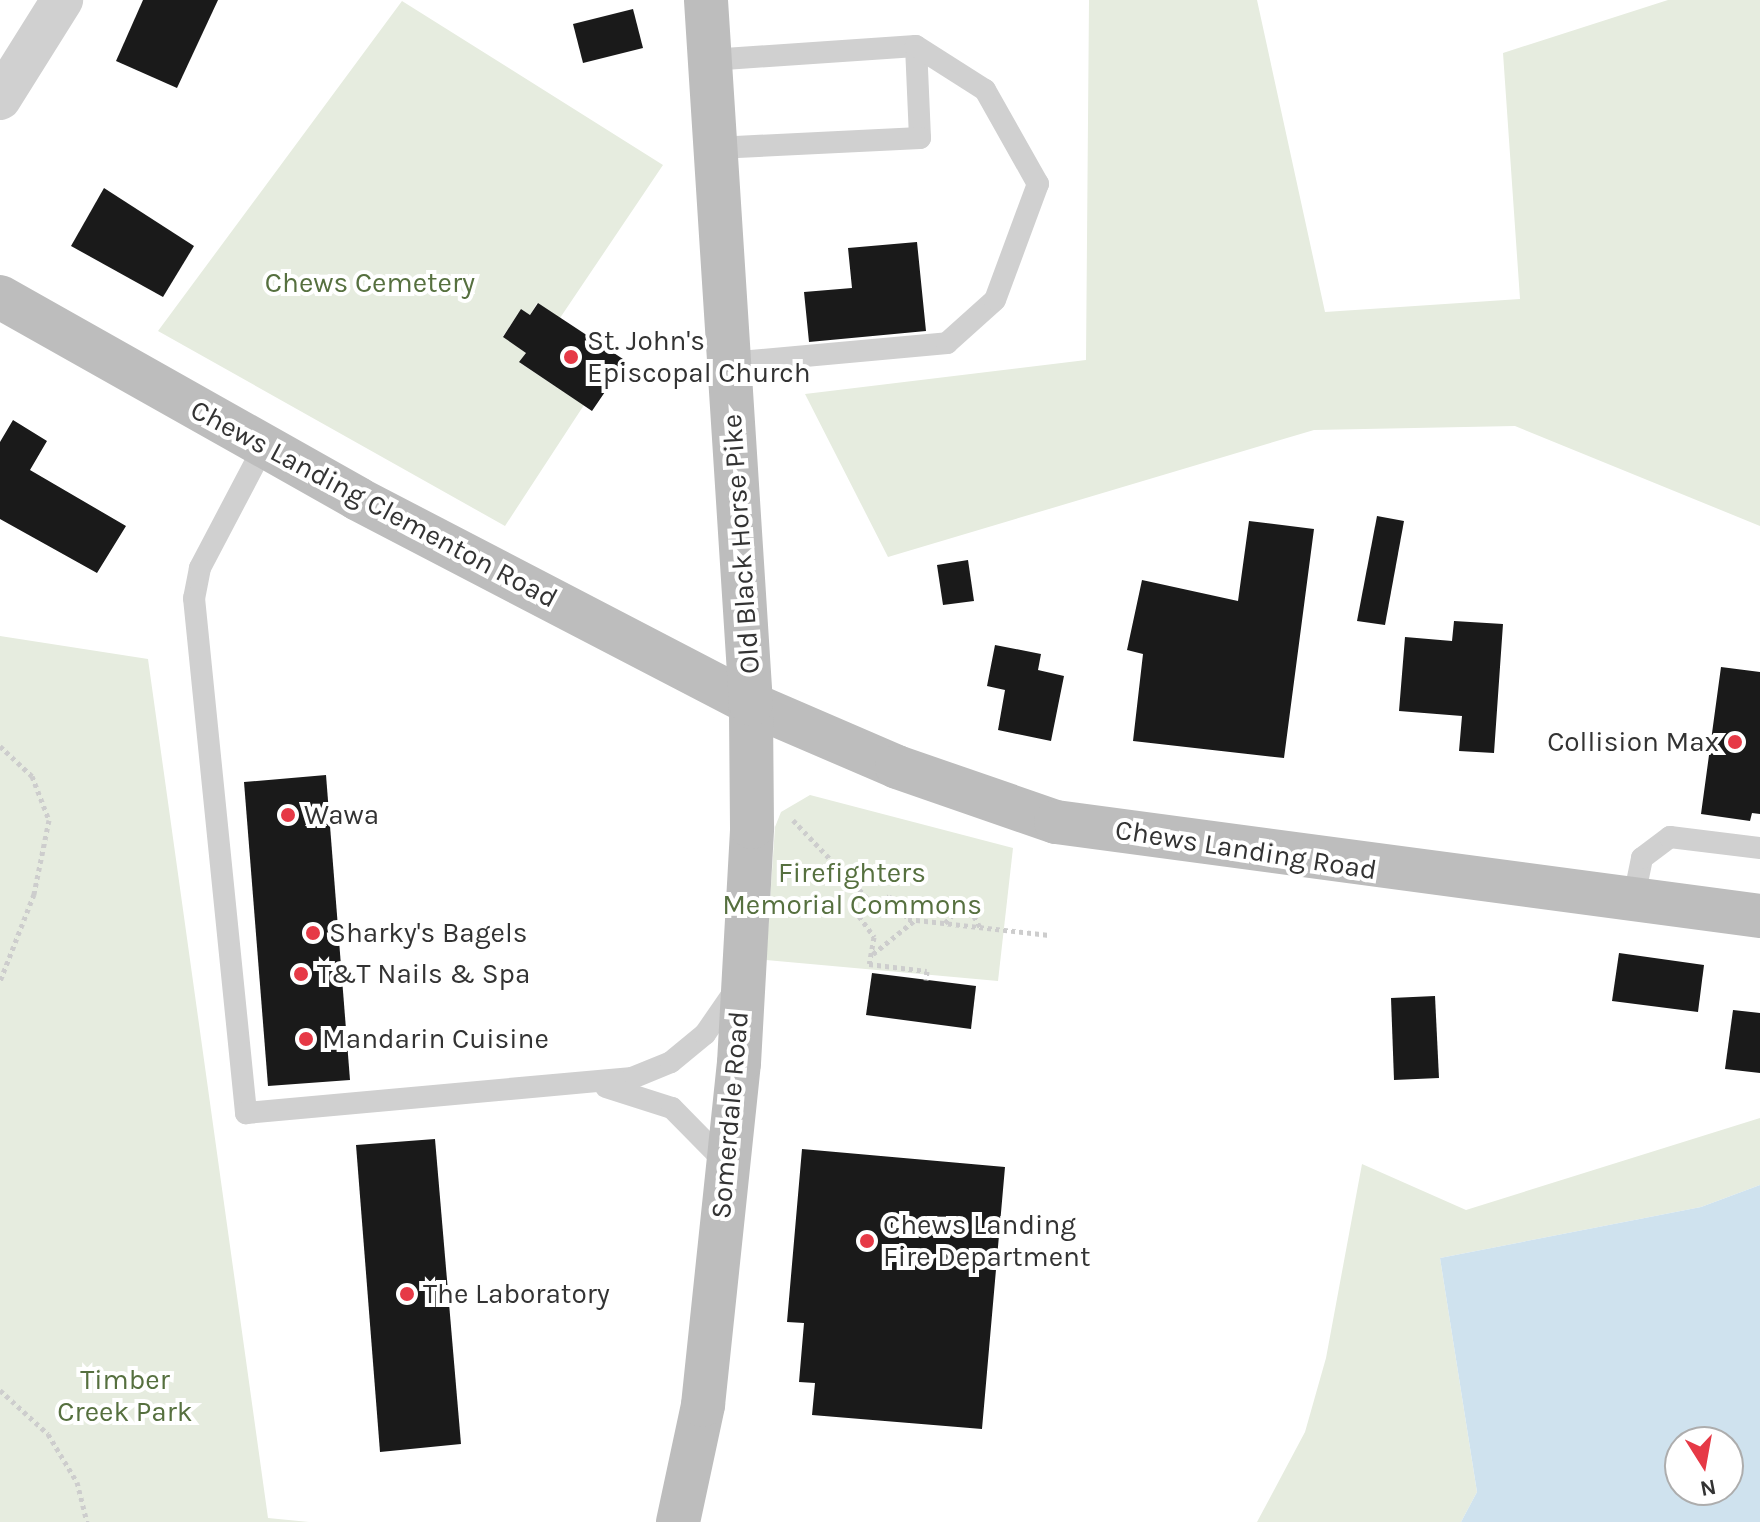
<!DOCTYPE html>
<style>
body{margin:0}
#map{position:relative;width:1760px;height:1522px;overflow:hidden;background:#fff;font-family:Karla,sans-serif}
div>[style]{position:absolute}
.green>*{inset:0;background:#e6ecdf}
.water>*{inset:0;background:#cfe2ee}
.building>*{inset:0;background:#1a1a1a}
.path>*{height:5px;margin-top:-2.5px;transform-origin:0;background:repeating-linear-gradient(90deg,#cdcdcd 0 4px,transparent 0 8px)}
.lane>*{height:22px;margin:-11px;padding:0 11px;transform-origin:11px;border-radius:11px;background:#d0d0d0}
.street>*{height:42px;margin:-21px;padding:0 21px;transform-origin:21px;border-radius:21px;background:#d0d0d0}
.secondary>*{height:44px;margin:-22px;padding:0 22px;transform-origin:22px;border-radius:22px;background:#bdbdbd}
.dots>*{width:22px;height:22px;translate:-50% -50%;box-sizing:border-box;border:4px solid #fff;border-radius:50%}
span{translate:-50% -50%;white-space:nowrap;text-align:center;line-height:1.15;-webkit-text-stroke:8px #fff;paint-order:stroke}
.park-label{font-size:28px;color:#56703f}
.poi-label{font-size:28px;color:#333}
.left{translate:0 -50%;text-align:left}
.right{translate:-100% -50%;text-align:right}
.street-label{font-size:28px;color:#333}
.north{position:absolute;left:1664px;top:1426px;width:80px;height:80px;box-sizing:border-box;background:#fff;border:2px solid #adadad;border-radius:50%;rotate:169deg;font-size:22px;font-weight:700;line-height:32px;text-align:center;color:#333}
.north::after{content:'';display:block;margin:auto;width:28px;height:36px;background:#e63946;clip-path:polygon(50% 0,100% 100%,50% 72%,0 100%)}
</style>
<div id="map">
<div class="green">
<i style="clip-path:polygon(1089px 0,1257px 0,1325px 312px,1520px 299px,1503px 53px,1668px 0,1760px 0,1760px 526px,1515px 426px,1314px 430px,888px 557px,805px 394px,1086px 360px)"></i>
<i style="clip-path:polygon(402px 1px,663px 165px,560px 318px,537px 303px,530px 315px,521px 310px,503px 336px,526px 353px,520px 363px,584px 405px,505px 526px,158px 331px)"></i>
<i style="clip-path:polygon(0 636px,148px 659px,268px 1518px,309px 1522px,0 1522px)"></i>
<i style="clip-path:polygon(810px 795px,1013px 848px,998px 981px,766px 960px,775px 827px,781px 812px)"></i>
<i style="clip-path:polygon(1760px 1118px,1760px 1185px,1701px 1207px,1440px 1258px,1477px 1492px,1461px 1522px,1257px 1522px,1305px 1432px,1326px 1358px,1362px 1164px,1466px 1210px)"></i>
</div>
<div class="water">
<i style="clip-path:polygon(evenodd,1760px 1185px,1760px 1522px,1461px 1522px,1477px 1492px,1440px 1258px,1701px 1207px,1760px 1185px,1680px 1442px,1728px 1442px,1728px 1490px,1680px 1490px,1680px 1442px)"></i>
</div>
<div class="building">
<i style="clip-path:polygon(143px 0,218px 0,177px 88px,116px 61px)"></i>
<i style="clip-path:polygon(633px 9px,643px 48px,583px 63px,573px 24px)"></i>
<i style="clip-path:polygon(104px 188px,194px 246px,163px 297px,71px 246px)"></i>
<i style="clip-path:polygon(917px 242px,926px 331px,809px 342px,804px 292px,852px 288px,848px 248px)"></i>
<i style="clip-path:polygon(538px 303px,626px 361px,592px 411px,519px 362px,526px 353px,503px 337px,521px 309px,530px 315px)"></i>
<i style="clip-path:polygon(13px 420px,47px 441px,30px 470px,126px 526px,97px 573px,0 519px,0 442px)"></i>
<i style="clip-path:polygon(1377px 516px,1404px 521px,1385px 625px,1357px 621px)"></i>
<i style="clip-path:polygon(1249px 521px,1314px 529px,1284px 758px,1133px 741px,1143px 654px,1127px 650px,1142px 580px,1238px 601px)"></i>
<i style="clip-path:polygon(968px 560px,974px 601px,943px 605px,937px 565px)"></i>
<i style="clip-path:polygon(1454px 621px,1503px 624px,1494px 753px,1459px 751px,1462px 716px,1399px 711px,1405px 637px,1452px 641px)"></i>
<i style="clip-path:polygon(995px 645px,1041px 654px,1038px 670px,1064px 676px,1051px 741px,998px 730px,1005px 690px,987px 686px)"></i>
<i style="clip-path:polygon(1721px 667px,1760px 672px,1760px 814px,1752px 813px,1750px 821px,1701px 814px)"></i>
<i style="clip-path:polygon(326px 775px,350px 1080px,268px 1086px,244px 782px)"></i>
<i style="clip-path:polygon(1619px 953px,1704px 965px,1698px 1012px,1612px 1001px)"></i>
<i style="clip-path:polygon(872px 973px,976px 986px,971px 1029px,866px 1015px)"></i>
<i style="clip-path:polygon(1435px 996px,1439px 1078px,1394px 1080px,1391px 998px)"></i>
<i style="clip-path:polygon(1733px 1010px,1760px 1013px,1760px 1073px,1725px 1069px)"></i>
<i style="clip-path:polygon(435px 1139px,461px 1444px,380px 1452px,356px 1145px)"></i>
<i style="clip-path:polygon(802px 1149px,1005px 1167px,982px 1429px,812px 1415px,815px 1383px,799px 1382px,804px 1323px,787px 1322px)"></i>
</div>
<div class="path">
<i style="left:0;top:746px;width:44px;rotate:43.2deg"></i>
<i style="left:32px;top:776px;width:47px;rotate:68.9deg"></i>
<i style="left:49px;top:820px;width:76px;rotate:101.5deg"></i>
<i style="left:34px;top:894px;width:93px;rotate:111.3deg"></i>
<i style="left:793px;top:820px;width:119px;rotate:46.4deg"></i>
<i style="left:875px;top:906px;width:17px;rotate:-36deg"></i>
<i style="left:889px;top:896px;width:30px;rotate:50deg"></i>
<i style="left:908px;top:919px;width:142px;rotate:6.5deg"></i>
<i style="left:875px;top:906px;width:19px;rotate:148deg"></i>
<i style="left:859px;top:916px;width:26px;rotate:54deg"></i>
<i style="left:874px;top:937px;width:27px;rotate:100deg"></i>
<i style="left:869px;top:964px;width:58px;rotate:6.9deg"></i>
<i style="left:927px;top:971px;width:9px;rotate:96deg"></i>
<i style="left:945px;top:923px;width:21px;rotate:-47deg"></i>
<i style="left:959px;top:908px;width:11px;rotate:5deg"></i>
<i style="left:970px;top:909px;width:21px;rotate:61deg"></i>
<i style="left:873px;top:954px;width:54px;rotate:-39deg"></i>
<i style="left:0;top:1390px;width:65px;rotate:42.5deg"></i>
<i style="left:48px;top:1434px;width:56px;rotate:58.9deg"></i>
<i style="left:77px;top:1482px;width:41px;rotate:76deg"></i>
</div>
<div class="lane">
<i style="left:710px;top:60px;width:206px;rotate:-3.9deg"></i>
<i style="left:916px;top:46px;width:92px;rotate:87.5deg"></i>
<i style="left:920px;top:138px;width:204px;rotate:177.2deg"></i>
<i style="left:729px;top:363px;width:219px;rotate:-5.2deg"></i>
<i style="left:947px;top:343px;width:64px;rotate:-41.9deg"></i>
<i style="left:995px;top:300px;width:124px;rotate:-69.7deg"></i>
<i style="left:1038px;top:184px;width:108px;rotate:-119.4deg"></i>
<i style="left:985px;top:90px;width:82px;rotate:-147.5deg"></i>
<i style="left:264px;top:446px;width:138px;rotate:117.7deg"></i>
<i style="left:200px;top:568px;width:31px;rotate:101deg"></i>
<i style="left:194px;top:598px;width:518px;rotate:84.23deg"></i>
<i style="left:246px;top:1113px;width:388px;rotate:-5.2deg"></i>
<i style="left:632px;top:1078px;width:42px;rotate:-22.3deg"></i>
<i style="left:671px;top:1062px;width:44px;rotate:-39.5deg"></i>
<i style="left:705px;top:1034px;width:55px;rotate:-55.4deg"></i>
<i style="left:1633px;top:902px;width:45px;rotate:-78.4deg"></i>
<i style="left:1642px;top:858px;width:35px;rotate:-37deg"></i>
<i style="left:1670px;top:837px;width:91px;rotate:7deg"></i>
<i style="left:606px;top:1087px;width:69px;rotate:17.7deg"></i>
<i style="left:672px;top:1108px;width:78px;rotate:45.5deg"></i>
</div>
<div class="street">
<i style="left:0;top:99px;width:117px;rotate:-57.9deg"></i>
</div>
<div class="secondary">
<i style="left:0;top:297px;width:411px;rotate:29.4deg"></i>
<i style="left:358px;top:499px;width:443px;rotate:27.5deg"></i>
<i style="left:751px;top:704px;width:159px;rotate:23.3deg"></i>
<i style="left:897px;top:767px;width:168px;rotate:19.1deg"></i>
<i style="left:1056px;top:822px;width:710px;rotate:7.61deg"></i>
<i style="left:678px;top:1522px;width:120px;rotate:-77.9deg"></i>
<i style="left:703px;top:1405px;width:344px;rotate:-84deg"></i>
<i style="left:739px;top:1063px;width:236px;rotate:-86.8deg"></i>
<i style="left:752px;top:827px;width:123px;rotate:-90.5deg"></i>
<i style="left:751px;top:704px;width:705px;rotate:-93.66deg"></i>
</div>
<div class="dots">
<i style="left:571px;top:357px;background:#e63946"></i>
<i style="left:1735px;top:742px;background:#e63946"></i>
<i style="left:288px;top:815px;background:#e63946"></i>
<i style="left:313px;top:933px;background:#e63946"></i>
<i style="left:301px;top:974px;background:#e63946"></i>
<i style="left:306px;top:1039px;background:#e63946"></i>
<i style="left:867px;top:1241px;background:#e63946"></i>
<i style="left:407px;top:1294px;background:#e63946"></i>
</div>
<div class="park-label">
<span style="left:370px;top:283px">Chews Cemetery</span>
<span style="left:852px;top:889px">Firefighters<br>Memorial Commons</span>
<span style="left:125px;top:1396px">Timber<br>Creek Park</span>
</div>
<div class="poi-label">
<span class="left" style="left:587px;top:357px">St. John's<br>Episcopal Church</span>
<span class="right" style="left:1719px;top:742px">Collision Max</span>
<span class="left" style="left:304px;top:815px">Wawa</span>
<span class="left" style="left:329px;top:933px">Sharky's Bagels</span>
<span class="left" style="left:317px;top:974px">T&amp;T Nails &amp; Spa</span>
<span class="left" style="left:322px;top:1039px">Mandarin Cuisine</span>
<span class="left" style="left:883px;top:1241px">Chews Landing<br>Fire Department</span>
<span class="left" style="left:423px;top:1294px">The Laboratory</span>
</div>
<div class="street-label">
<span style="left:374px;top:504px;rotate:28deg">Chews Landing Clementon Road</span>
<span style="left:741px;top:544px;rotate:-94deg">Old Black Horse Pike</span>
<span style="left:1246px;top:850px;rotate:9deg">Chews Landing Road</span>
<span style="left:730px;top:1115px;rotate:-85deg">Somerdale Road</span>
</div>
<div class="north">N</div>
</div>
